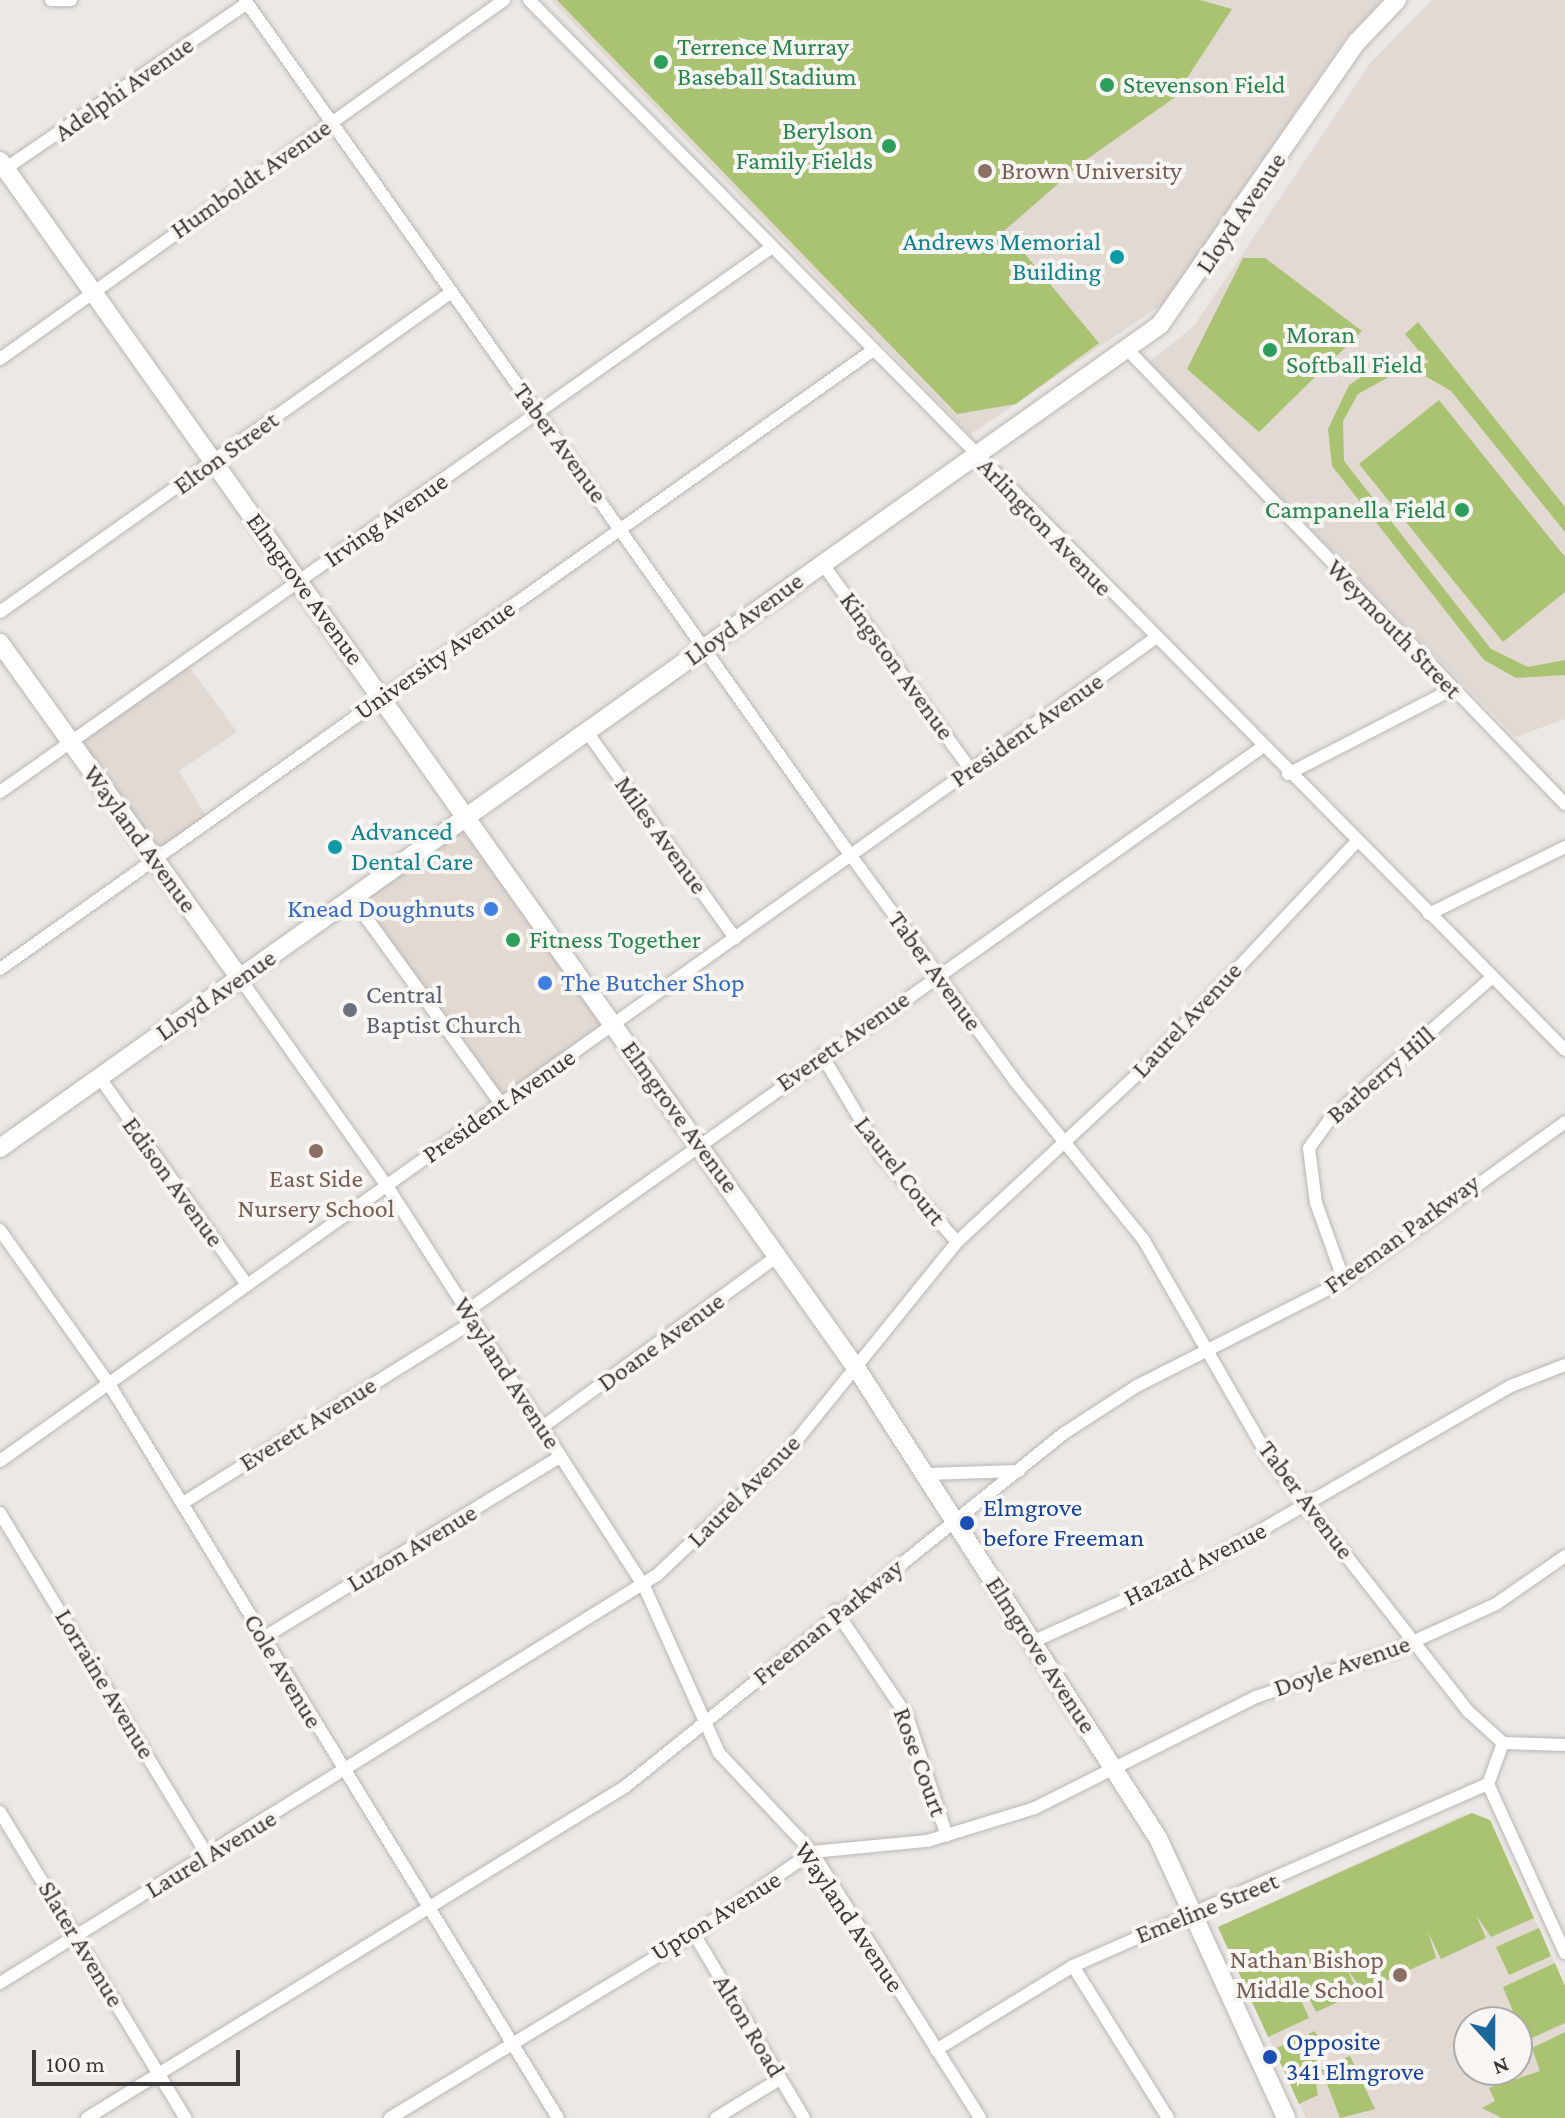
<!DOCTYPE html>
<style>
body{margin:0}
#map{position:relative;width:1565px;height:2118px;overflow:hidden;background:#ebe8e5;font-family:"Crimson Pro",serif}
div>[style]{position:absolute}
.built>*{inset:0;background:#e2d9d2}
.green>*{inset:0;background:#a9c372}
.roads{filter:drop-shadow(0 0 2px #b9b6b4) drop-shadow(0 0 2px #b9b6b4)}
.street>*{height:12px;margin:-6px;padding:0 6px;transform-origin:6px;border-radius:6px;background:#fff}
.secondary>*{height:18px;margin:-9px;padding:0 9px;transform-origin:9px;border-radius:9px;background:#fff}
.dots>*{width:22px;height:22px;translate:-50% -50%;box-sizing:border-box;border:4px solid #f8f5f3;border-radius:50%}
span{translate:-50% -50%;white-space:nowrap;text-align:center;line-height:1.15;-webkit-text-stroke:8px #f8f5f3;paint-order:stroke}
.leisure-label{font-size:26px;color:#27864d}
.left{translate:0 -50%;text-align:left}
.right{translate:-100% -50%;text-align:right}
.street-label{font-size:26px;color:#3b3a39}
.education-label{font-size:26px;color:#785e54}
.culture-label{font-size:26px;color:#0d838f}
.shop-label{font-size:26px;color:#366cbe}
.worship-label{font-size:26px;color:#5b616d}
.transit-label{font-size:26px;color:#164399}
.north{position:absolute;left:1453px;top:2006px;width:80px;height:80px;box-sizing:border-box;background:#f8f5f3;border:2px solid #acaaa9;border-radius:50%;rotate:159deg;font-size:22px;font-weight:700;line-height:32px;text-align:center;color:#3b3a39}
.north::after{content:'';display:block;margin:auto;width:28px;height:36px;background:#1c679a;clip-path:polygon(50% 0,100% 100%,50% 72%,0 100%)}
.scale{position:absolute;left:32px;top:2050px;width:208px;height:36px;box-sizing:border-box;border:4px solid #3b3a39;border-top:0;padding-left:10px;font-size:24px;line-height:28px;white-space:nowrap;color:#3b3a39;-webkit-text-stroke:6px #f8f5f3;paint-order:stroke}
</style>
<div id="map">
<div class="built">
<i style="clip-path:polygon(551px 0,1383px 0,1345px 39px,1164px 303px,970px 435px)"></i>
<i style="clip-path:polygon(1432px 0,1565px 0,1565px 719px,1515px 737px,1148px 363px,1194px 326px,1371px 62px)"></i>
<i style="clip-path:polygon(182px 657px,237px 732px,179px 771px,206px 816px,153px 856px,70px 735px)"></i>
<i style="clip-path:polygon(461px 816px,610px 1022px,505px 1100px,354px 892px)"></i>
<i style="clip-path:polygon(evenodd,1465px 1814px,1490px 1821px,1565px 1986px,1565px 2118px,1306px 2118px,1218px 1927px,1465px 1814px,1469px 2022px,1517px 2022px,1517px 2070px,1469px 2070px,1469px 2022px)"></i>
</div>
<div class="green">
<i style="clip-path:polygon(557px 0,1200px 0,1232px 9px,1174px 98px,1083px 162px,1005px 230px,1099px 343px,1016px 404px,957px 414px)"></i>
<i style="clip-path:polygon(1243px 258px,1265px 258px,1362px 331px,1259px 432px,1187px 369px)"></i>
<i style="clip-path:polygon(1418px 322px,1565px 507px,1565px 532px,1451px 391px,1425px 376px,1394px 374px,1358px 394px,1343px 421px,1344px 461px,1491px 649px,1528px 667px,1565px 660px,1565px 675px,1516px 678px,1484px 660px,1332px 466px,1328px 429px,1349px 385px,1379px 365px,1429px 363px,1405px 334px)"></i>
<i style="clip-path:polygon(1439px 400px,1565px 557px,1565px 592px,1503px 642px,1359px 464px)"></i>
<i style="clip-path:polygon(1472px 1813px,1490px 1820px,1534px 1918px,1491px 1937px,1476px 1915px,1486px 1938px,1441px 1959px,1428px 1932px,1436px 1958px,1363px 1991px,1347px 1969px,1358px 1993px,1316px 2012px,1304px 1988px,1297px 1991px,1309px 2018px,1268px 2037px,1218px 1927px)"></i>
<i style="clip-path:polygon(1539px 1928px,1551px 1956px,1509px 1975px,1496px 1947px)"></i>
<i style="clip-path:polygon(1555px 1963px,1565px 1986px,1565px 2023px,1525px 2041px,1503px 1987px)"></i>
<i style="clip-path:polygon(1315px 2031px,1326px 2055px,1313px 2067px,1318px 2095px,1299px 2104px,1274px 2049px)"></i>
<i style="clip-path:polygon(1565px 2032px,1565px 2118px,1502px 2118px,1482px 2108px,1495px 2101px,1489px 2088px,1540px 2071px,1532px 2048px)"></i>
<i style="clip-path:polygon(1350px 2056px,1375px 2109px,1340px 2118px,1321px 2068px)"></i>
</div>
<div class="roads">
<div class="street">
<i style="left:51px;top:0;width:20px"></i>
<i style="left:245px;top:0;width:1032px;rotate:54.71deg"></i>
<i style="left:841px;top:842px;width:296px;rotate:53.9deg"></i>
<i style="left:1015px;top:1081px;width:203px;rotate:51deg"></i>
<i style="left:1143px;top:1239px;width:250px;rotate:60.1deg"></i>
<i style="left:1268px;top:1456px;width:325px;rotate:51.9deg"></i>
<i style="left:1469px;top:1712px;width:46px;rotate:42.4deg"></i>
<i style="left:529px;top:0;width:1475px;rotate:45.38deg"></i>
<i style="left:2px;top:171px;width:297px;rotate:-34.4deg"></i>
<i style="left:1126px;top:348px;width:633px;rotate:46.09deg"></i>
<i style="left:0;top:359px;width:619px;rotate:-35.46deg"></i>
<i style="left:822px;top:563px;width:255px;rotate:54.3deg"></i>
<i style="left:0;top:612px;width:552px;rotate:-35.33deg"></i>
<i style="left:587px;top:732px;width:254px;rotate:54.3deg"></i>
<i style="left:1288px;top:774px;width:183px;rotate:-27.3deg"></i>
<i style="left:0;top:792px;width:945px;rotate:-35.22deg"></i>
<i style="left:352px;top:898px;width:254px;rotate:54.1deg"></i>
<i style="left:1429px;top:914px;width:152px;rotate:-26.2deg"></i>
<i style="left:0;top:969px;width:1069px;rotate:-35.33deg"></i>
<i style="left:239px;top:977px;width:256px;rotate:54.7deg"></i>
<i style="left:387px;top:1186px;width:475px;rotate:57.3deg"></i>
<i style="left:644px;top:1586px;width:183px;rotate:65.8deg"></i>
<i style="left:719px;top:1753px;width:136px;rotate:46.8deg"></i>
<i style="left:812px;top:1852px;width:315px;rotate:57.7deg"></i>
<i style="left:822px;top:1055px;width:117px;rotate:59.3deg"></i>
<i style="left:882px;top:1156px;width:114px;rotate:48.9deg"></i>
<i style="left:100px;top:1078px;width:254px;rotate:54.6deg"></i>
<i style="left:0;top:1230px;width:189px;rotate:54.7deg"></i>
<i style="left:109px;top:1384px;width:860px;rotate:58.55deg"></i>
<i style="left:1344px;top:1281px;width:83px;rotate:-109.7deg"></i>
<i style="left:1316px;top:1203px;width:55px;rotate:-97.3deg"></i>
<i style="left:1309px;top:1148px;width:34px;rotate:-54deg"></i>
<i style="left:1329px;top:1120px;width:215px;rotate:-41.2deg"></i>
<i style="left:467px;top:1311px;width:973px;rotate:-35.34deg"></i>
<i style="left:541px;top:1428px;width:294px;rotate:-36deg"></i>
<i style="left:0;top:1461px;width:1417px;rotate:-35.46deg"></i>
<i style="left:925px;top:1474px;width:94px;rotate:-1.8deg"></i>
<i style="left:183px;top:1503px;width:343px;rotate:-32deg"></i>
<i style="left:0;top:1513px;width:401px;rotate:58.8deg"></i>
<i style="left:836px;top:1611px;width:127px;rotate:55.9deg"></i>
<i style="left:907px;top:1716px;width:126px;rotate:71.6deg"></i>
<i style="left:263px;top:1638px;width:348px;rotate:-31.4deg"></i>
<i style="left:1032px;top:1642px;width:175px;rotate:-24.2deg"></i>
<i style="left:1192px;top:1570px;width:368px;rotate:-30deg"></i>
<i style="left:1511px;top:1386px;width:58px;rotate:-21.3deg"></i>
<i style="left:1503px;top:1743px;width:44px;rotate:110.1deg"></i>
<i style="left:1488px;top:1784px;width:186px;rotate:65.5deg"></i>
<i style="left:1503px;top:1743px;width:62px;rotate:1.8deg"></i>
<i style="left:0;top:1812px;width:358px;rotate:58.8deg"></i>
<i style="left:694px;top:1934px;width:214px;rotate:59.1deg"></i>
<i style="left:1073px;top:1966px;width:179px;rotate:58deg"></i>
<i style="left:0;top:1983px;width:773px;rotate:-31.84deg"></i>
<i style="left:657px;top:1575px;width:179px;rotate:-43.4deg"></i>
<i style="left:787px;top:1452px;width:270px;rotate:-51deg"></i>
<i style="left:957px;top:1242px;width:257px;rotate:-42.9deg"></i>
<i style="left:1145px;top:1067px;width:310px;rotate:-46.8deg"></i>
<i style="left:936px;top:2050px;width:161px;rotate:-31.5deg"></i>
<i style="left:1073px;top:1966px;width:453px;rotate:-23.7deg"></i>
<i style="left:87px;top:2118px;width:633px;rotate:-31.63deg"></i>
<i style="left:626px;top:1786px;width:561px;rotate:-38.85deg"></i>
<i style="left:1063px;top:1434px;width:88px;rotate:-33deg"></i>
<i style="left:1137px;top:1386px;width:232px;rotate:-26.9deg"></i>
<i style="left:1344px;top:1281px;width:272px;rotate:-35.7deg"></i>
<i style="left:390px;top:2118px;width:355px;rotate:-31.2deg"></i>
<i style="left:694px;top:1934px;width:144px;rotate:-34.8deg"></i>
<i style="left:812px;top:1852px;width:116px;rotate:-5.5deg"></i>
<i style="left:927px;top:1841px;width:113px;rotate:-17deg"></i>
<i style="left:1035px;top:1808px;width:247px;rotate:-26.7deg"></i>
<i style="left:1256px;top:1697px;width:147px;rotate:-18.7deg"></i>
<i style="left:1395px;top:1650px;width:111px;rotate:-24.5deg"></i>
<i style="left:1496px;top:1604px;width:84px;rotate:-34.8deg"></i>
<i style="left:716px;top:2118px;width:75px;rotate:-31.4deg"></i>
</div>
<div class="secondary">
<i style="left:0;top:161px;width:1481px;rotate:54.65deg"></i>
<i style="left:857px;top:1369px;width:557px;rotate:57.31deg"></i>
<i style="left:1158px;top:1838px;width:308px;rotate:65.4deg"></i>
<i style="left:0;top:643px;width:411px;rotate:54.4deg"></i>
<i style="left:0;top:1148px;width:1422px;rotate:-35.36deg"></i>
<i style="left:1160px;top:325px;width:345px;rotate:-55.2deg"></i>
<i style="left:1357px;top:42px;width:58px;rotate:-46.4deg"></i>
</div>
</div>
<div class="dots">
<i style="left:661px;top:62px;background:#2e9e5b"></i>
<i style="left:1107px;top:85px;background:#2e9e5b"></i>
<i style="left:889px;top:146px;background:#2e9e5b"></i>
<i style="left:985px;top:171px;background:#8d6e63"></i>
<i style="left:1117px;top:257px;background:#0f9aa8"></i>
<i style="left:1270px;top:350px;background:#2e9e5b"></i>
<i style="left:1462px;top:510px;background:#2e9e5b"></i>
<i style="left:335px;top:847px;background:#0f9aa8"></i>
<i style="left:491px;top:909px;background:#3f7fe0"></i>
<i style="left:513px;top:940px;background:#2e9e5b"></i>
<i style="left:545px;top:983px;background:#3f7fe0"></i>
<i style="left:350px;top:1010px;background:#6b7280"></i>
<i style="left:316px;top:1151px;background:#8d6e63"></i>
<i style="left:967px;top:1523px;background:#1a4fb4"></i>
<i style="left:1400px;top:1975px;background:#8d6e63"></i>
<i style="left:1270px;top:2057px;background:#1a4fb4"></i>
</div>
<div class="leisure-label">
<span class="left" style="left:677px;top:62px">Terrence Murray<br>Baseball Stadium</span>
<span class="left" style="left:1123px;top:85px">Stevenson Field</span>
<span class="right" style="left:873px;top:146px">Berylson<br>Family Fields</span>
<span class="left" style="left:1286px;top:350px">Moran<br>Softball Field</span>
<span class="right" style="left:1446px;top:510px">Campanella Field</span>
<span class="left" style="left:529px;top:940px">Fitness Together</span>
</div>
<div class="street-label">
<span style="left:124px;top:89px;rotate:-35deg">Adelphi Avenue</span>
<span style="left:251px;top:179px;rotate:-35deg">Humboldt Avenue</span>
<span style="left:1241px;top:213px;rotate:-56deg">Lloyd Avenue</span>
<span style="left:560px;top:443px;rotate:54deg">Taber Avenue</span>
<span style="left:226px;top:453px;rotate:-36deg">Elton Street</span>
<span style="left:386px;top:520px;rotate:-35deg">Irving Avenue</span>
<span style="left:1045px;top:527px;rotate:46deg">Arlington Avenue</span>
<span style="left:305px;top:589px;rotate:54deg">Elmgrove Avenue</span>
<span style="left:744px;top:619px;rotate:-36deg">Lloyd Avenue</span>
<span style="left:1394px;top:629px;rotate:46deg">Weymouth Street</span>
<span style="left:435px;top:660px;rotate:-35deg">University Avenue</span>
<span style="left:897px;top:666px;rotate:54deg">Kingston Avenue</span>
<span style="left:1027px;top:730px;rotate:-35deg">President Avenue</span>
<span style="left:661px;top:835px;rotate:54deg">Miles Avenue</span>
<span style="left:140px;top:839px;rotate:54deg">Wayland Avenue</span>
<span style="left:935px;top:971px;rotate:54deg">Taber Avenue</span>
<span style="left:216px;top:995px;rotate:-35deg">Lloyd Avenue</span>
<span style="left:1187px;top:1020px;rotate:-47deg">Laurel Avenue</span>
<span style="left:843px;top:1041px;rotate:-35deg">Everett Avenue</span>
<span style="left:1381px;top:1075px;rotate:-41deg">Barberry Hill</span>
<span style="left:499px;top:1106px;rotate:-35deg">President Avenue</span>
<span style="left:680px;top:1117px;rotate:54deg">Elmgrove Avenue</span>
<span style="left:900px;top:1171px;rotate:52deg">Laurel Court</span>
<span style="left:173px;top:1182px;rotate:54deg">Edison Avenue</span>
<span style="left:1402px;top:1234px;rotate:-36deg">Freeman Parkway</span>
<span style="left:661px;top:1342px;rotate:-36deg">Doane Avenue</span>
<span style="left:507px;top:1373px;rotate:57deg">Wayland Avenue</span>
<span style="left:308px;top:1424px;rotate:-32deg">Everett Avenue</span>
<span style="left:744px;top:1491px;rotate:-45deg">Laurel Avenue</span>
<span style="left:1306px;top:1500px;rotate:53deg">Taber Avenue</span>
<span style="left:412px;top:1548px;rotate:-31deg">Luzon Avenue</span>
<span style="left:1195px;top:1564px;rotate:-27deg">Hazard Avenue</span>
<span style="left:828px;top:1622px;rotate:-39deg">Freeman Parkway</span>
<span style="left:1041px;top:1655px;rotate:57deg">Elmgrove Avenue</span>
<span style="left:1342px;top:1666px;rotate:-19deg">Doyle Avenue</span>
<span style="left:283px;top:1671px;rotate:59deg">Cole Avenue</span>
<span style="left:105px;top:1684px;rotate:59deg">Lorraine Avenue</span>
<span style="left:920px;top:1762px;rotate:70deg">Rose Court</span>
<span style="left:211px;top:1854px;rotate:-31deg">Laurel Avenue</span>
<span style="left:1207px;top:1908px;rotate:-22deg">Emeline Street</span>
<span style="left:716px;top:1916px;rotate:-32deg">Upton Avenue</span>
<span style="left:849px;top:1917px;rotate:56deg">Wayland Avenue</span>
<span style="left:81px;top:1944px;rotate:59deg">Slater Avenue</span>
<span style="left:749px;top:2026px;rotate:59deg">Alton Road</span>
</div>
<div class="education-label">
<span class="left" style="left:1001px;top:171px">Brown University</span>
<span style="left:316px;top:1194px">East Side<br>Nursery School</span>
<span class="right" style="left:1384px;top:1975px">Nathan Bishop<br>Middle School</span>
</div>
<div class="culture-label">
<span class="right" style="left:1101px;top:257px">Andrews Memorial<br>Building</span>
<span class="left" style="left:351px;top:847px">Advanced<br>Dental Care</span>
</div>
<div class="shop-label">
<span class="right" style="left:475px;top:909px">Knead Doughnuts</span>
<span class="left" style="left:561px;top:983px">The Butcher Shop</span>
</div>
<div class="worship-label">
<span class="left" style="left:366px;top:1010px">Central<br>Baptist Church</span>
</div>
<div class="transit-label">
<span class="left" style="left:983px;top:1523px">Elmgrove<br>before Freeman</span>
<span class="left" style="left:1286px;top:2057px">Opposite<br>341 Elmgrove</span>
</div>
<div class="north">N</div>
<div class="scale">100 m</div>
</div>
